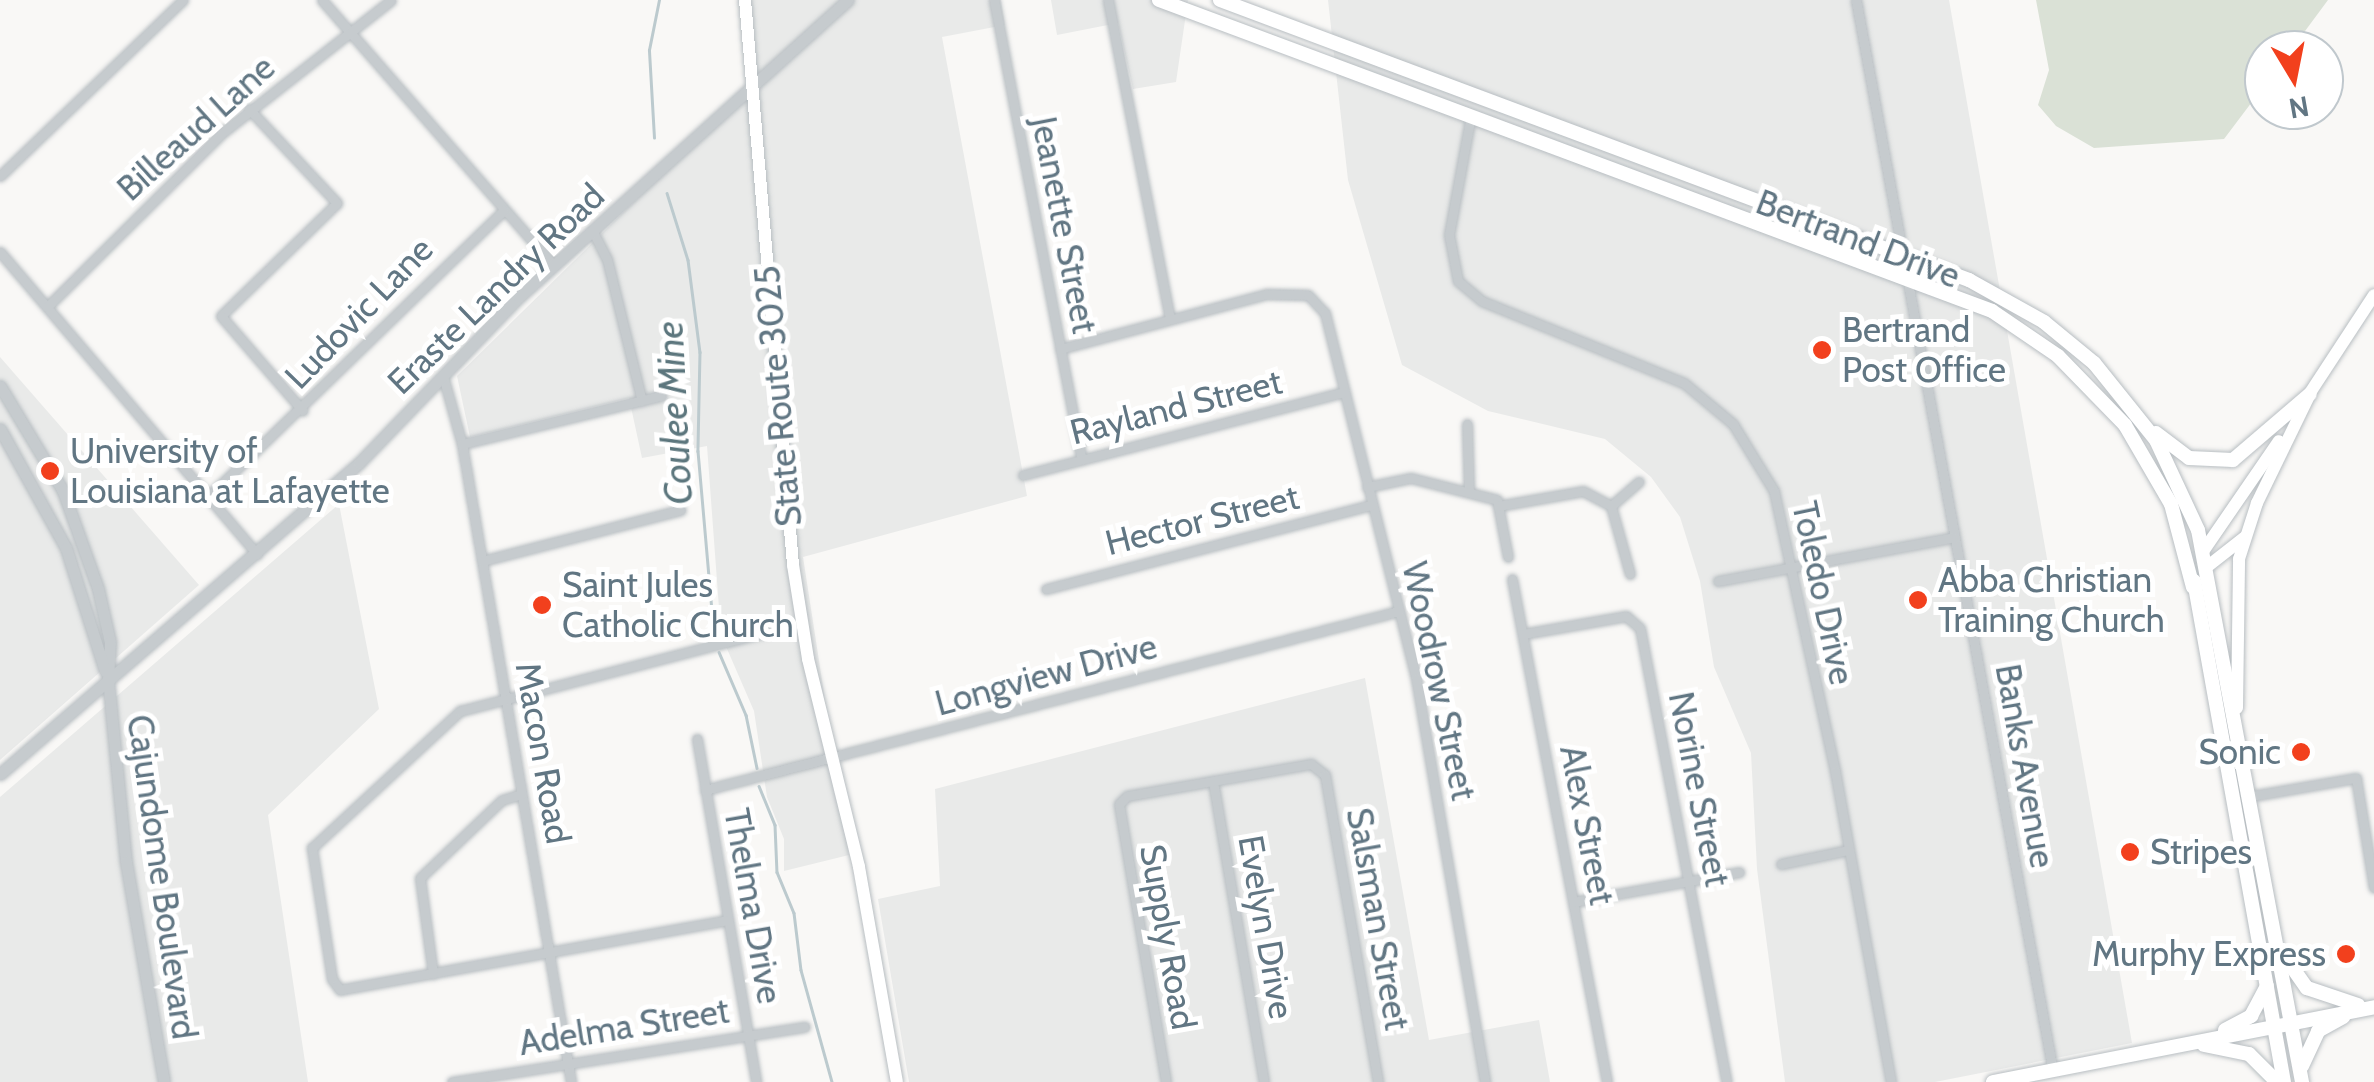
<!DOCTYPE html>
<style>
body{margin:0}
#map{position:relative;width:2374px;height:1082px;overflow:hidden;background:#f9f8f6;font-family:Cabin,sans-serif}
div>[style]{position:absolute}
.built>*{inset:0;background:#e9eae9}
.green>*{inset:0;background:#dae1d6}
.stream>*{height:2.5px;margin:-1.25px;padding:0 1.25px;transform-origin:1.25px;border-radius:1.25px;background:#bccace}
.roads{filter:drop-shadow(0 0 2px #b8bec2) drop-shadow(0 0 2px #b8bec2)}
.minor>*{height:9px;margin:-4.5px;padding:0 4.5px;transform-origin:4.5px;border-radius:4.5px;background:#c6cbce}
.tertiary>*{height:11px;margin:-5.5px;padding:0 5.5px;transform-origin:5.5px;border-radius:5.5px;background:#c6cbce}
.secondary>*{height:12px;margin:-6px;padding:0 6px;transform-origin:6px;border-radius:6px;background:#fff}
.primary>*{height:14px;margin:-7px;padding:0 7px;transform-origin:7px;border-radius:7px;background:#fff}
.dots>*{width:28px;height:28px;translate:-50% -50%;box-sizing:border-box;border:5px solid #fff;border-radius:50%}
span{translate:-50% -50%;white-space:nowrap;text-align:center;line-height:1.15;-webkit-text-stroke:10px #fff;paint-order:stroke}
.street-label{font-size:35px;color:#617683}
.poi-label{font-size:35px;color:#617683}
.left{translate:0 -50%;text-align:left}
.right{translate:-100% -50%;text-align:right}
.water-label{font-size:38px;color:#5c767d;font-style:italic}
.north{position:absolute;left:2244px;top:30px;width:100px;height:100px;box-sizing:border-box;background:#fff;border:2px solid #c0c8cd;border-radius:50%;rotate:170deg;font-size:28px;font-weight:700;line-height:40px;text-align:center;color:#617683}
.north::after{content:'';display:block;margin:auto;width:35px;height:45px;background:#f2401d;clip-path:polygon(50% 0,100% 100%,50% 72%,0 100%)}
</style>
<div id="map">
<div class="built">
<i style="clip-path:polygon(745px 0,1001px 0,1005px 25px,942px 37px,1027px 496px,803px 557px,849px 855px,784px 871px,784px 839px,767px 797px,754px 711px,721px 635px,707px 446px,642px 458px,629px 398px,470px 437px,457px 376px,752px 86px)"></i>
<i style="clip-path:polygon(1051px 0,1188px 0,1176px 82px,1133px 89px,1118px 23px,1057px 35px)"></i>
<i style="clip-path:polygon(1328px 0,1949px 0,2132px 1043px,1935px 1082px,1785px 1082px,1757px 869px,1751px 753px,1714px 667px,1700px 581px,1680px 517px,1651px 477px,1605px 439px,1488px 411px,1402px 365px,1348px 180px)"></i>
<i style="clip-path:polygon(0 357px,199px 585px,0 760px)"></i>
<i style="clip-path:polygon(339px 504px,379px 709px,268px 815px,308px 1082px,0 1082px,0 797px)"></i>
<i style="clip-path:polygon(1365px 678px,1429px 1040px,1539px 1020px,1550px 1082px,909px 1082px,878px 899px,940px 886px,935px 789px)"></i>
</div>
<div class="green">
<i style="clip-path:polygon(2036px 0,2328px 0,2291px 50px,2264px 50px,2264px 86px,2224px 139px,2094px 148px,2056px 126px,2038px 105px,2049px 70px)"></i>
</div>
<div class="stream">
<i style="left:654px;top:138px;width:88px;rotate:-93.3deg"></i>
<i style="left:649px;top:50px;width:51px;rotate:-78.7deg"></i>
<i style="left:667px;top:193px;width:70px;rotate:72.6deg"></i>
<i style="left:688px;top:260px;width:93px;rotate:82.6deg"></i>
<i style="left:700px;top:352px;width:99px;rotate:91.2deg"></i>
<i style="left:698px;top:451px;width:184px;rotate:85deg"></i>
<i style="left:719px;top:652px;width:69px;rotate:66.8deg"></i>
<i style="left:746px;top:715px;width:54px;rotate:78.3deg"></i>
<i style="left:759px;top:786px;width:42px;rotate:67.7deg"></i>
<i style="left:775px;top:825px;width:47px;rotate:87.6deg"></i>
<i style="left:777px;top:872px;width:44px;rotate:67.5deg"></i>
<i style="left:794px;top:913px;width:57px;rotate:83deg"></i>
<i style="left:801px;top:970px;width:116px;rotate:74.5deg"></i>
</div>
<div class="roads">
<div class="minor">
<i style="left:322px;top:0;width:352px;rotate:48.9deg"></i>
<i style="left:994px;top:0;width:468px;rotate:79.2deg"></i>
<i style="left:1108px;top:0;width:325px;rotate:79deg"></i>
<i style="left:1856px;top:0;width:1089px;rotate:79.58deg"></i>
<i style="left:249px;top:109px;width:129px;rotate:46.9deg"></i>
<i style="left:337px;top:203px;width:162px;rotate:135.8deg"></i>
<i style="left:221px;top:316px;width:125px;rotate:49.2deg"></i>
<i style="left:1471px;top:115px;width:122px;rotate:100.4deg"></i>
<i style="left:1449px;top:235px;width:47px;rotate:78.9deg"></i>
<i style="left:1458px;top:281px;width:31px;rotate:40deg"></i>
<i style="left:1482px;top:301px;width:218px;rotate:22.1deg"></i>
<i style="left:1684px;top:383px;width:64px;rotate:39.9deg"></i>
<i style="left:1733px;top:424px;width:79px;rotate:58.5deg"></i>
<i style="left:1774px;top:491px;width:287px;rotate:77.7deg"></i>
<i style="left:1835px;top:771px;width:316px;rotate:79.8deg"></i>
<i style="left:0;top:176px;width:254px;rotate:-43.9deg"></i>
<i style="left:592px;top:230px;width:33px;rotate:63deg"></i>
<i style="left:607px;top:259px;width:146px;rotate:76.2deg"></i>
<i style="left:0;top:252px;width:397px;rotate:49.6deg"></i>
<i style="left:47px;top:307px;width:245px;rotate:-44.8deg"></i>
<i style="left:221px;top:134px;width:216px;rotate:-38.2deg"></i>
<i style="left:1060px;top:349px;width:213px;rotate:-14.9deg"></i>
<i style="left:1266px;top:294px;width:42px;rotate:1.4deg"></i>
<i style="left:1308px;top:295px;width:25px;rotate:47deg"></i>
<i style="left:1325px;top:313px;width:376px;rotate:76deg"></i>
<i style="left:1416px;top:678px;width:410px;rotate:80.3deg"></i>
<i style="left:443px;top:376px;width:71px;rotate:74.4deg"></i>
<i style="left:462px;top:444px;width:647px;rotate:80.3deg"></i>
<i style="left:1467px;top:424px;width:68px;rotate:88.3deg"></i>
<i style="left:462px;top:444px;width:205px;rotate:-13.6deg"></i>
<i style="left:1023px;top:475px;width:332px;rotate:-14.5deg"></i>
<i style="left:1367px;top:487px;width:45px;rotate:-11.6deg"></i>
<i style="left:1411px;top:478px;width:89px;rotate:14.3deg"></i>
<i style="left:1497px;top:500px;width:58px;rotate:79.1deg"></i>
<i style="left:210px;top:495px;width:409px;rotate:-44.1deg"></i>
<i style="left:1498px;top:506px;width:86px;rotate:-10deg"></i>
<i style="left:1583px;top:491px;width:32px;rotate:28deg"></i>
<i style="left:482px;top:561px;width:205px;rotate:-14.4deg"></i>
<i style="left:1630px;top:574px;width:71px;rotate:-105.6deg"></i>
<i style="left:1611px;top:506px;width:37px;rotate:-41deg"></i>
<i style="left:1512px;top:579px;width:512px;rotate:79.3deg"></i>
<i style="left:1718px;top:581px;width:241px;rotate:-10.5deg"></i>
<i style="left:1046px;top:589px;width:336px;rotate:-14.5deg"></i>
<i style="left:1523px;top:634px;width:105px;rotate:-9.9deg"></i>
<i style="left:1626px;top:616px;width:18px;rotate:41deg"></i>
<i style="left:1640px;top:628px;width:462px;rotate:79.2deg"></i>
<i style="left:697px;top:739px;width:348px;rotate:80.2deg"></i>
<i style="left:1213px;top:781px;width:305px;rotate:80.4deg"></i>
<i style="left:705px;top:790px;width:717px;rotate:-14.46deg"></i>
<i style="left:2246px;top:797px;width:112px;rotate:-9.8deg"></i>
<i style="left:2356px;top:778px;width:111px;rotate:80.7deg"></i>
<i style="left:1781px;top:864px;width:68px;rotate:-11.8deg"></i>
<i style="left:1573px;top:902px;width:169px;rotate:-10.2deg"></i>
<i style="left:728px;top:920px;width:394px;rotate:169.8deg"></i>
<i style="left:340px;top:990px;width:14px;rotate:-126deg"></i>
<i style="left:332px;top:979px;width:133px;rotate:-98.7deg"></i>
<i style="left:312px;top:848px;width:202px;rotate:-42.8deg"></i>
<i style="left:460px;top:711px;width:352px;rotate:-14.5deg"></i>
<i style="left:433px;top:974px;width:97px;rotate:-97.7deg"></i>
<i style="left:420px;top:878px;width:113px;rotate:-43.6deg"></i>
<i style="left:502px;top:800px;width:21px;rotate:-17deg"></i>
<i style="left:452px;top:1082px;width:357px;rotate:-8.9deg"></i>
<i style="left:1166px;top:1082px;width:282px;rotate:-99.6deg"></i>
<i style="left:1119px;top:804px;width:11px;rotate:-45deg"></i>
<i style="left:1127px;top:796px;width:187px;rotate:-9.9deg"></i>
<i style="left:1311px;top:764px;width:18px;rotate:38deg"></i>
<i style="left:1325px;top:775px;width:312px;rotate:80.2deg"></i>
</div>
<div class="tertiary">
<i style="left:0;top:386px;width:122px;rotate:59deg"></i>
<i style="left:63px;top:491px;width:104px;rotate:70.3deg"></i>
<i style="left:98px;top:589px;width:54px;rotate:77.2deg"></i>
<i style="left:110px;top:642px;width:37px;rotate:93deg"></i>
<i style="left:108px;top:679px;width:184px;rotate:84.4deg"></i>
<i style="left:126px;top:862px;width:223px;rotate:80.2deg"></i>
<i style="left:0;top:429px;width:136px;rotate:61deg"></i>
<i style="left:66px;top:548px;width:129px;rotate:72.4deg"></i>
<i style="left:0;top:774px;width:475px;rotate:-40.9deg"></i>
<i style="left:359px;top:463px;width:231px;rotate:-46.1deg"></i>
<i style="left:519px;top:297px;width:443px;rotate:-42.1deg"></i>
</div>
<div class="secondary">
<i style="left:745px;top:0;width:567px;rotate:85.14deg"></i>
<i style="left:793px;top:565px;width:95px;rotate:80.9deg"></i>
<i style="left:808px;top:659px;width:214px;rotate:76.2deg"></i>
<i style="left:859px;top:867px;width:218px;rotate:80deg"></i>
<i style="left:2306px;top:399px;width:124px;rotate:-56.8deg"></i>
<i style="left:2204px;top:550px;width:132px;rotate:-55.5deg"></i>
<i style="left:2208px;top:566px;width:47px;rotate:-38.1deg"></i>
<i style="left:2237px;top:708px;width:149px;rotate:-89.2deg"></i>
<i style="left:2239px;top:559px;width:59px;rotate:-72.2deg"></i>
<i style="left:2257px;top:503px;width:117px;rotate:-64.1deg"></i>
</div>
<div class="primary">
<i style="left:1159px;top:0;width:889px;rotate:20.47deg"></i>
<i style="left:1992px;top:311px;width:80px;rotate:34.3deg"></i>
<i style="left:2058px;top:356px;width:96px;rotate:45.8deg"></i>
<i style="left:2125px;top:425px;width:91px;rotate:59.8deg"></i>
<i style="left:2171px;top:504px;width:86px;rotate:75.2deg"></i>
<i style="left:1220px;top:0;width:800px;rotate:20.5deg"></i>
<i style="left:1969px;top:280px;width:86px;rotate:29.2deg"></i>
<i style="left:2044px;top:322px;width:65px;rotate:39.4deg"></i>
<i style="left:2094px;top:363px;width:99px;rotate:51.2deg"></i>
<i style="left:2156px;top:440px;width:99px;rotate:65deg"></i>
<i style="left:2198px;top:530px;width:562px;rotate:79.33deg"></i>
<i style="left:2156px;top:433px;width:41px;rotate:37.1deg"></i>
<i style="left:2189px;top:458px;width:44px;rotate:2.6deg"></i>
<i style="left:2233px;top:460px;width:101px;rotate:-40.6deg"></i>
<i style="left:2194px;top:581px;width:509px;rotate:79.82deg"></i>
<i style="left:2285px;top:957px;width:38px;rotate:55deg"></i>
<i style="left:2307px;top:988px;width:54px;rotate:18.4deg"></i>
<i style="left:2225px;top:1030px;width:30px;rotate:-28deg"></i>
<i style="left:2251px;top:1016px;width:34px;rotate:-62deg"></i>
<i style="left:2204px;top:1045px;width:46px;rotate:11.3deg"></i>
<i style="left:2249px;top:1054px;width:40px;rotate:45deg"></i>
<i style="left:2302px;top:1066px;width:38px;rotate:-65deg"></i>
<i style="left:2318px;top:1031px;width:29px;rotate:-29deg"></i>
<i style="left:1993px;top:1082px;width:388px;rotate:-11.1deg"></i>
</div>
</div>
<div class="dots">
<i style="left:1822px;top:350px;background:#f2401d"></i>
<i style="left:50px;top:471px;background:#f2401d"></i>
<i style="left:1918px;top:600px;background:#f2401d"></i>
<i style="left:542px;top:605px;background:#f2401d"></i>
<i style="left:2301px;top:752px;background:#f2401d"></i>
<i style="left:2130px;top:852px;background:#f2401d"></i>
<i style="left:2346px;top:954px;background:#f2401d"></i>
</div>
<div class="street-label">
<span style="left:196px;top:128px;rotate:-42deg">Billeaud Lane</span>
<span style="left:1064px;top:225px;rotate:79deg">Jeanette Street</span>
<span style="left:1858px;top:239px;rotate:21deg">Bertrand Drive</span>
<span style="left:496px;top:289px;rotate:-44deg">Eraste Landry Road</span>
<span style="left:359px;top:313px;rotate:-46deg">Ludovic Lane</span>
<span style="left:778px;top:396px;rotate:-95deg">State Route 3025</span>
<span style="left:1176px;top:407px;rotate:-14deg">Rayland Street</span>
<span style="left:1202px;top:520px;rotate:-14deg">Hector Street</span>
<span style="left:1823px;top:593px;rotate:78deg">Toledo Drive</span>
<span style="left:1046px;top:675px;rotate:-15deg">Longview Drive</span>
<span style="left:1439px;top:681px;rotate:78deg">Woodrow Street</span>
<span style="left:543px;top:753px;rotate:80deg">Macon Road</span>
<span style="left:2025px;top:766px;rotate:80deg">Banks Avenue</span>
<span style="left:1699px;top:789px;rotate:79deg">Norine Street</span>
<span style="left:1587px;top:825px;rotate:79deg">Alex Street</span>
<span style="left:162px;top:877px;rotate:82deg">Cajundome Boulevard</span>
<span style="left:753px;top:906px;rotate:80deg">Thelma Drive</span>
<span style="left:1378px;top:919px;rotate:80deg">Salsman Street</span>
<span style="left:1266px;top:927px;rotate:80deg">Evelyn Drive</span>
<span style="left:1168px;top:937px;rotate:80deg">Supply Road</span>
<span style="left:624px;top:1027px;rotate:-9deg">Adelma Street</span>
</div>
<div class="poi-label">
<span class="left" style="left:1842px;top:350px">Bertrand<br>Post Office</span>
<span class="left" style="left:70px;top:471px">University of<br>Louisiana at Lafayette</span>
<span class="left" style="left:1938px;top:600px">Abba Christian<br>Training Church</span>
<span class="left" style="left:562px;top:605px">Saint Jules<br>Catholic Church</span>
<span class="right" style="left:2281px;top:752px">Sonic</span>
<span class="left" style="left:2150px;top:852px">Stripes</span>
<span class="right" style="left:2326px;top:954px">Murphy Express</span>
</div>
<div class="water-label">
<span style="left:674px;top:413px;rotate:-93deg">Coulee Mine</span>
</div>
<div class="north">N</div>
</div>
